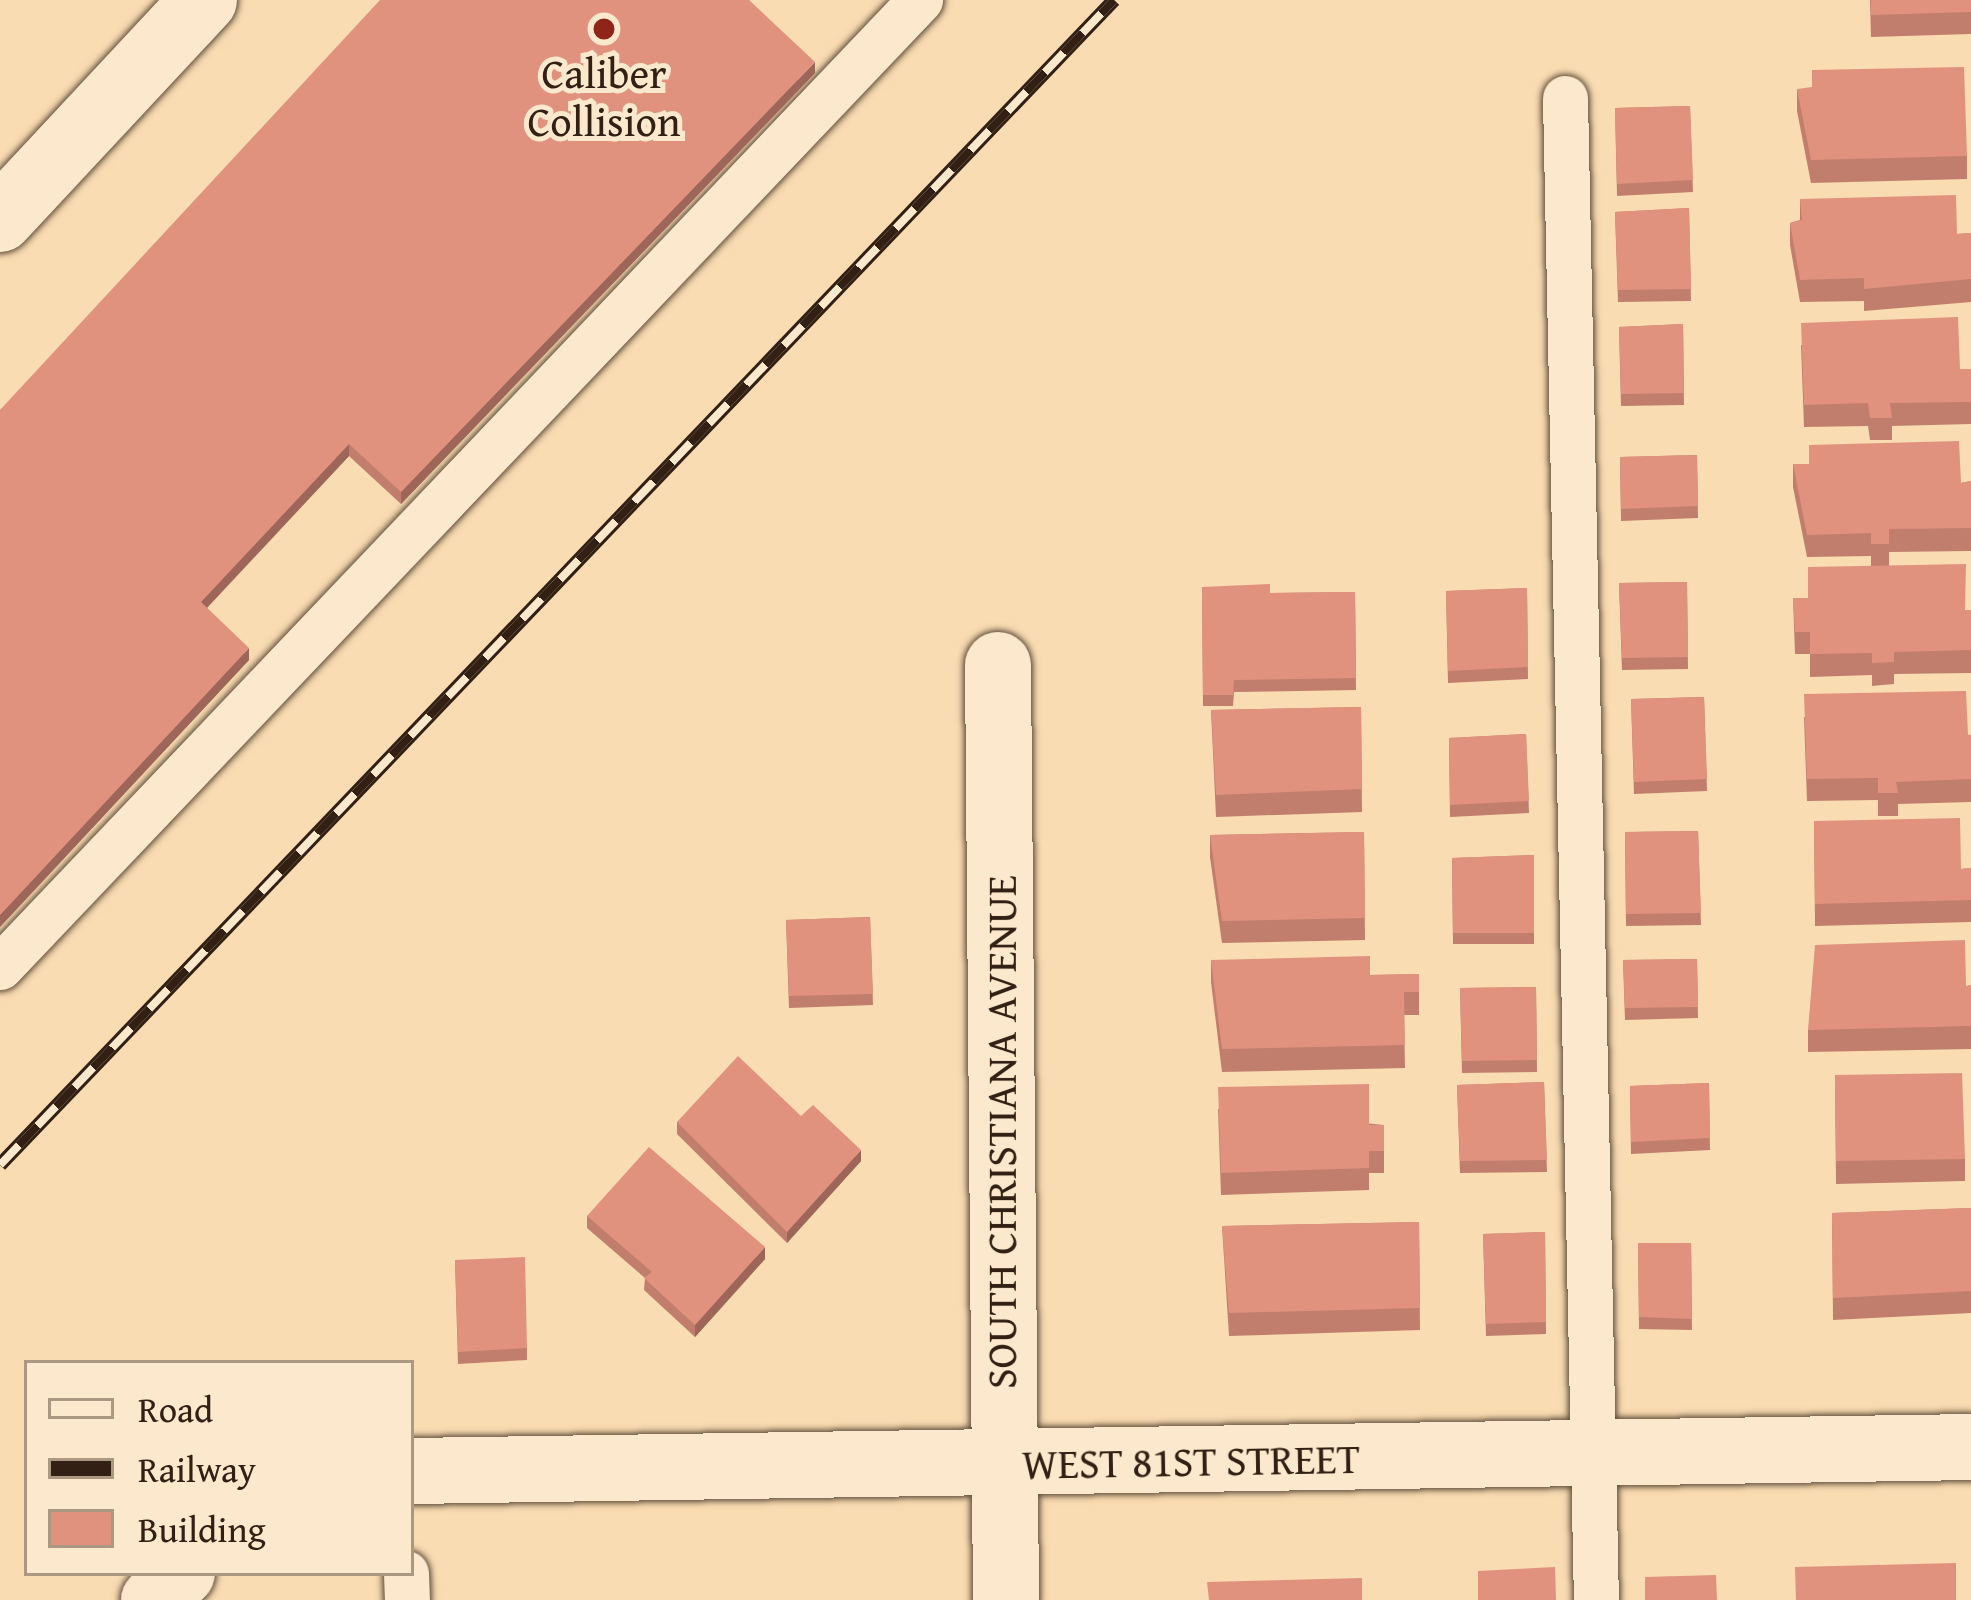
<!DOCTYPE html>
<style>
body{margin:0}
#map{position:relative;width:1971px;height:1600px;overflow:hidden;background:#f9dcb2;font-family:"Gentium Book Plus",serif}
div>[style]{position:absolute}
.roads{filter:drop-shadow(0 0 3px #634f3b) drop-shadow(0 0 3px #634f3b)}
.lane>*{height:45px;margin:-22.5px;padding:0 22.5px;transform-origin:22.5px;border-radius:22.5px;background:#fbe8cd}
.street>*{height:66px;margin:-33px;padding:0 33px;transform-origin:33px;border-radius:33px;background:#fbe8cd}
.secondary>*{height:66px;margin:-33px;padding:0 33px;transform-origin:33px;border-radius:33px;background:#fbe8cd}
.rail>*{height:14px;margin-top:-7px;transform-origin:0;background:repeating-linear-gradient(90deg,#fbe8cd 0 27px,#312013 0 54px);box-sizing:border-box;border-block:3px solid #312013}
.wall>*{inset:0;background:#c17e6d}
.shaded-wall>*{inset:0;background:#9d6659}
.building>*{inset:0;background:#e0927f}
.dots>*{width:33px;height:33px;translate:-50% -50%;box-sizing:border-box;border:6px solid #fbe8cd;border-radius:50%}
span{translate:-50% -50%;white-space:nowrap;text-align:center;line-height:1.15;-webkit-text-stroke:10px #fbe8cd;paint-order:stroke}
.poi-label{font-size:42px;color:#312013}
.street-label{font-size:42px;color:#312013}
.legend{position:absolute;left:24px;top:1360px;width:390px;height:216px;box-sizing:border-box;background:#fbe8cd;border:3px solid #aa9883;margin:0;padding:15px 21px;list-style:none;font-size:36px;color:#312013}
.legend li{display:flex;align-items:center;gap:24px;height:60px}
.legend b{width:60px;border:3px solid #aa9883}
</style>
<div id="map">
<div class="roads">
<div class="lane">
<i style="left:1565px;top:98px;width:1502px;rotate:88.82deg"></i>
<i style="left:0;top:967px;width:1335px;rotate:-46.43deg"></i>
<i style="left:406px;top:1573px;width:27px;rotate:88deg"></i>
</div>
<div class="street">
<i style="left:998px;top:665px;width:935px;rotate:89.51deg"></i>
<i style="left:411px;top:1471px;width:1560px;rotate:-0.88deg"></i>
<i style="left:154px;top:1600px;width:39px;rotate:-44deg"></i>
</div>
<div class="secondary">
<i style="left:0;top:219px;width:299px;rotate:-47deg"></i>
</div>
</div>
<div class="rail">
<i style="left:0;top:1165px;width:1612px;rotate:-46.28deg"></i>
</div>
<div class="wall">
<i style="clip-path:polygon(1870px 0,1971px 0,1971px 34px,1871px 37px)"></i>
<i style="clip-path:polygon(815px 73px,401px 504px,349px 456px,207px 608px,249px 660px,0 927px,0 410px)"></i>
<i style="clip-path:polygon(1797px 89px,1967px 156px,1967px 179px,1811px 183px,1797px 111px)"></i>
<i style="clip-path:polygon(1690px 106px,1693px 192px,1617px 196px,1615px 108px)"></i>
<i style="clip-path:polygon(1800px 199px,1957px 234px,1971px 233px,1971px 302px,1864px 311px,1864px 301px,1800px 302px,1790px 245px,1790px 223px,1800px 220px)"></i>
<i style="clip-path:polygon(1689px 208px,1691px 301px,1618px 302px,1615px 212px)"></i>
<i style="clip-path:polygon(1683px 324px,1684px 405px,1621px 406px,1619px 327px)"></i>
<i style="clip-path:polygon(1801px 345px,1960px 369px,1971px 369px,1971px 424px,1892px 426px,1892px 440px,1870px 440px,1868px 426px,1804px 427px)"></i>
<i style="clip-path:polygon(1697px 455px,1698px 518px,1621px 521px,1620px 457px)"></i>
<i style="clip-path:polygon(1793px 464px,1961px 483px,1971px 481px,1971px 551px,1889px 552px,1889px 566px,1965px 610px,1971px 610px,1971px 673px,1894px 674px,1894px 684px,1872px 686px,1872px 675px,1810px 677px,1810px 654px,1795px 654px,1793px 598px,1808px 598px,1871px 566px,1871px 556px,1807px 557px,1793px 487px)"></i>
<i style="clip-path:polygon(1687px 582px,1688px 669px,1622px 670px,1619px 583px)"></i>
<i style="clip-path:polygon(1202px 587px,1270px 593px,1355px 592px,1356px 690px,1234px 692px,1233px 706px,1203px 706px)"></i>
<i style="clip-path:polygon(1527px 588px,1528px 679px,1448px 683px,1446px 591px)"></i>
<i style="clip-path:polygon(1704px 697px,1707px 791px,1634px 794px,1631px 699px)"></i>
<i style="clip-path:polygon(1361px 707px,1362px 812px,1216px 817px,1211px 710px)"></i>
<i style="clip-path:polygon(1804px 717px,1971px 735px,1971px 802px,1898px 804px,1898px 816px,1878px 816px,1878px 800px,1807px 801px)"></i>
<i style="clip-path:polygon(1526px 734px,1529px 813px,1450px 817px,1449px 738px)"></i>
<i style="clip-path:polygon(1814px 821px,1961px 869px,1971px 868px,1971px 922px,1815px 926px)"></i>
<i style="clip-path:polygon(1698px 831px,1701px 925px,1626px 926px,1625px 832px)"></i>
<i style="clip-path:polygon(1364px 832px,1365px 940px,1222px 943px,1210px 857px,1210px 835px)"></i>
<i style="clip-path:polygon(1534px 855px,1534px 944px,1453px 944px,1452px 858px)"></i>
<i style="clip-path:polygon(870px 917px,873px 1005px,789px 1008px,786px 920px)"></i>
<i style="clip-path:polygon(1697px 959px,1698px 1018px,1625px 1020px,1623px 960px)"></i>
<i style="clip-path:polygon(1211px 960px,1370px 975px,1419px 974px,1419px 1015px,1404px 1015px,1405px 1068px,1222px 1072px,1211px 982px)"></i>
<i style="clip-path:polygon(1971px 985px,1971px 1049px,1808px 1052px,1808px 1030px)"></i>
<i style="clip-path:polygon(1536px 987px,1537px 1072px,1462px 1073px,1460px 988px)"></i>
<i style="clip-path:polygon(1835px 1075px,1965px 1159px,1965px 1181px,1836px 1184px)"></i>
<i style="clip-path:polygon(1544px 1082px,1547px 1172px,1460px 1173px,1457px 1085px)"></i>
<i style="clip-path:polygon(1709px 1083px,1710px 1150px,1631px 1154px,1630px 1086px)"></i>
<i style="clip-path:polygon(1218px 1109px,1384px 1125px,1384px 1173px,1369px 1173px,1369px 1190px,1221px 1195px)"></i>
<i style="clip-path:polygon(801px 1116px,861px 1161px,787px 1243px,677px 1134px,677px 1122px)"></i>
<i style="clip-path:polygon(1971px 1208px,1971px 1313px,1833px 1320px,1832px 1213px)"></i>
<i style="clip-path:polygon(587px 1216px,765px 1259px,695px 1337px,644px 1290px,645px 1278px,587px 1228px)"></i>
<i style="clip-path:polygon(1419px 1222px,1420px 1330px,1229px 1336px,1222px 1226px)"></i>
<i style="clip-path:polygon(1545px 1232px,1546px 1334px,1486px 1336px,1483px 1234px)"></i>
<i style="clip-path:polygon(1638px 1243px,1691px 1243px,1692px 1330px,1639px 1329px)"></i>
<i style="clip-path:polygon(455px 1260px,527px 1348px,527px 1360px,458px 1364px)"></i>
</div>
<div class="shaded-wall">
<i style="clip-path:polygon(815px 62px,815px 73px,401px 504px,401px 492px)"></i>
<i style="clip-path:polygon(349px 444px,349px 456px,201px 614px,201px 602px)"></i>
<i style="clip-path:polygon(249px 648px,249px 660px,0 927px,0 915px)"></i>
<i style="clip-path:polygon(861px 1150px,861px 1161px,787px 1243px,787px 1232px)"></i>
<i style="clip-path:polygon(765px 1247px,765px 1259px,695px 1337px,695px 1325px)"></i>
</div>
<div class="building">
<i style="clip-path:polygon(380px 0,749px 0,815px 62px,401px 492px,349px 444px,201px 602px,249px 648px,0 915px,0 410px)"></i>
<i style="clip-path:polygon(1871px 0,1971px 0,1971px 12px,1871px 15px)"></i>
<i style="clip-path:polygon(1964px 67px,1967px 156px,1811px 160px,1797px 89px,1812px 87px,1812px 70px)"></i>
<i style="clip-path:polygon(1690px 106px,1693px 180px,1617px 184px,1615px 108px)"></i>
<i style="clip-path:polygon(1956px 195px,1957px 234px,1971px 233px,1971px 279px,1864px 289px,1864px 278px,1800px 280px,1790px 223px,1802px 220px,1800px 199px)"></i>
<i style="clip-path:polygon(1689px 208px,1691px 289px,1618px 290px,1615px 212px)"></i>
<i style="clip-path:polygon(1958px 317px,1960px 369px,1971px 369px,1971px 402px,1890px 403px,1892px 418px,1870px 418px,1868px 403px,1804px 405px,1801px 323px)"></i>
<i style="clip-path:polygon(1683px 324px,1684px 393px,1621px 394px,1619px 327px)"></i>
<i style="clip-path:polygon(1959px 441px,1961px 483px,1971px 481px,1971px 528px,1889px 529px,1889px 544px,1871px 544px,1871px 533px,1807px 535px,1793px 464px,1809px 464px,1809px 445px)"></i>
<i style="clip-path:polygon(1697px 455px,1698px 506px,1621px 509px,1620px 457px)"></i>
<i style="clip-path:polygon(1966px 564px,1965px 610px,1971px 610px,1971px 650px,1894px 652px,1894px 662px,1872px 663px,1872px 653px,1810px 654px,1810px 632px,1795px 632px,1793px 598px,1808px 598px,1808px 567px)"></i>
<i style="clip-path:polygon(1687px 582px,1688px 657px,1622px 658px,1619px 583px)"></i>
<i style="clip-path:polygon(1270px 584px,1270px 593px,1355px 592px,1356px 678px,1234px 680px,1233px 695px,1203px 695px,1202px 587px)"></i>
<i style="clip-path:polygon(1527px 588px,1528px 667px,1448px 671px,1446px 591px)"></i>
<i style="clip-path:polygon(1966px 691px,1968px 735px,1971px 735px,1971px 779px,1896px 782px,1898px 793px,1878px 793px,1878px 778px,1807px 779px,1804px 694px)"></i>
<i style="clip-path:polygon(1704px 697px,1707px 779px,1634px 782px,1631px 699px)"></i>
<i style="clip-path:polygon(1361px 707px,1362px 789px,1216px 795px,1211px 710px)"></i>
<i style="clip-path:polygon(1526px 734px,1529px 801px,1450px 805px,1449px 738px)"></i>
<i style="clip-path:polygon(1960px 818px,1961px 869px,1971px 868px,1971px 900px,1815px 904px,1814px 821px)"></i>
<i style="clip-path:polygon(1698px 831px,1701px 913px,1626px 914px,1625px 832px)"></i>
<i style="clip-path:polygon(1364px 832px,1365px 918px,1222px 921px,1210px 835px)"></i>
<i style="clip-path:polygon(1534px 855px,1534px 933px,1453px 933px,1452px 858px)"></i>
<i style="clip-path:polygon(870px 917px,873px 994px,789px 996px,786px 920px)"></i>
<i style="clip-path:polygon(1965px 940px,1966px 986px,1971px 985px,1971px 1026px,1808px 1030px,1815px 945px)"></i>
<i style="clip-path:polygon(1370px 956px,1370px 975px,1419px 974px,1419px 992px,1404px 992px,1405px 1045px,1222px 1049px,1211px 960px)"></i>
<i style="clip-path:polygon(1697px 959px,1698px 1007px,1625px 1008px,1623px 960px)"></i>
<i style="clip-path:polygon(1536px 987px,1537px 1060px,1462px 1061px,1460px 988px)"></i>
<i style="clip-path:polygon(738px 1056px,801px 1116px,813px 1105px,861px 1150px,787px 1232px,677px 1122px)"></i>
<i style="clip-path:polygon(1962px 1073px,1965px 1159px,1836px 1161px,1835px 1075px)"></i>
<i style="clip-path:polygon(1544px 1082px,1547px 1160px,1460px 1161px,1457px 1085px)"></i>
<i style="clip-path:polygon(1709px 1083px,1710px 1138px,1631px 1142px,1630px 1086px)"></i>
<i style="clip-path:polygon(1369px 1084px,1369px 1125px,1384px 1125px,1384px 1151px,1369px 1151px,1369px 1168px,1221px 1173px,1218px 1087px)"></i>
<i style="clip-path:polygon(649px 1147px,765px 1247px,695px 1325px,644px 1278px,652px 1272px,587px 1216px)"></i>
<i style="clip-path:polygon(1971px 1208px,1971px 1291px,1833px 1298px,1832px 1213px)"></i>
<i style="clip-path:polygon(1419px 1222px,1420px 1308px,1229px 1313px,1222px 1226px)"></i>
<i style="clip-path:polygon(1545px 1232px,1546px 1322px,1486px 1324px,1483px 1234px)"></i>
<i style="clip-path:polygon(1638px 1243px,1691px 1243px,1692px 1319px,1639px 1317px)"></i>
<i style="clip-path:polygon(525px 1257px,527px 1348px,458px 1352px,455px 1260px)"></i>
<i style="clip-path:polygon(1956px 1563px,1956px 1600px,1796px 1600px,1795px 1567px)"></i>
<i style="clip-path:polygon(1555px 1567px,1556px 1600px,1478px 1600px,1478px 1571px)"></i>
<i style="clip-path:polygon(1716px 1575px,1717px 1600px,1645px 1600px,1645px 1577px)"></i>
<i style="clip-path:polygon(1362px 1578px,1362px 1600px,1209px 1600px,1207px 1582px)"></i>
</div>
<div class="dots">
<i style="left:604px;top:29px;background:#8f2418"></i>
</div>
<div class="poi-label">
<span style="left:604px;top:97px">Caliber<br>Collision</span>
</div>
<div class="street-label">
<span style="left:1001px;top:1132px;rotate:-90deg">SOUTH CHRISTIANA AVENUE</span>
<span style="left:1191px;top:1461px;rotate:-1deg">WEST 81ST STREET</span>
</div>
<ul class="legend">
<li><b style="height:15px;background:#fbe8cd"></b>Road</li>
<li><b style="height:15px;background:#312013"></b>Railway</li>
<li><b style="height:33px;background:#e0927f"></b>Building</li>
</ul>
</div>
